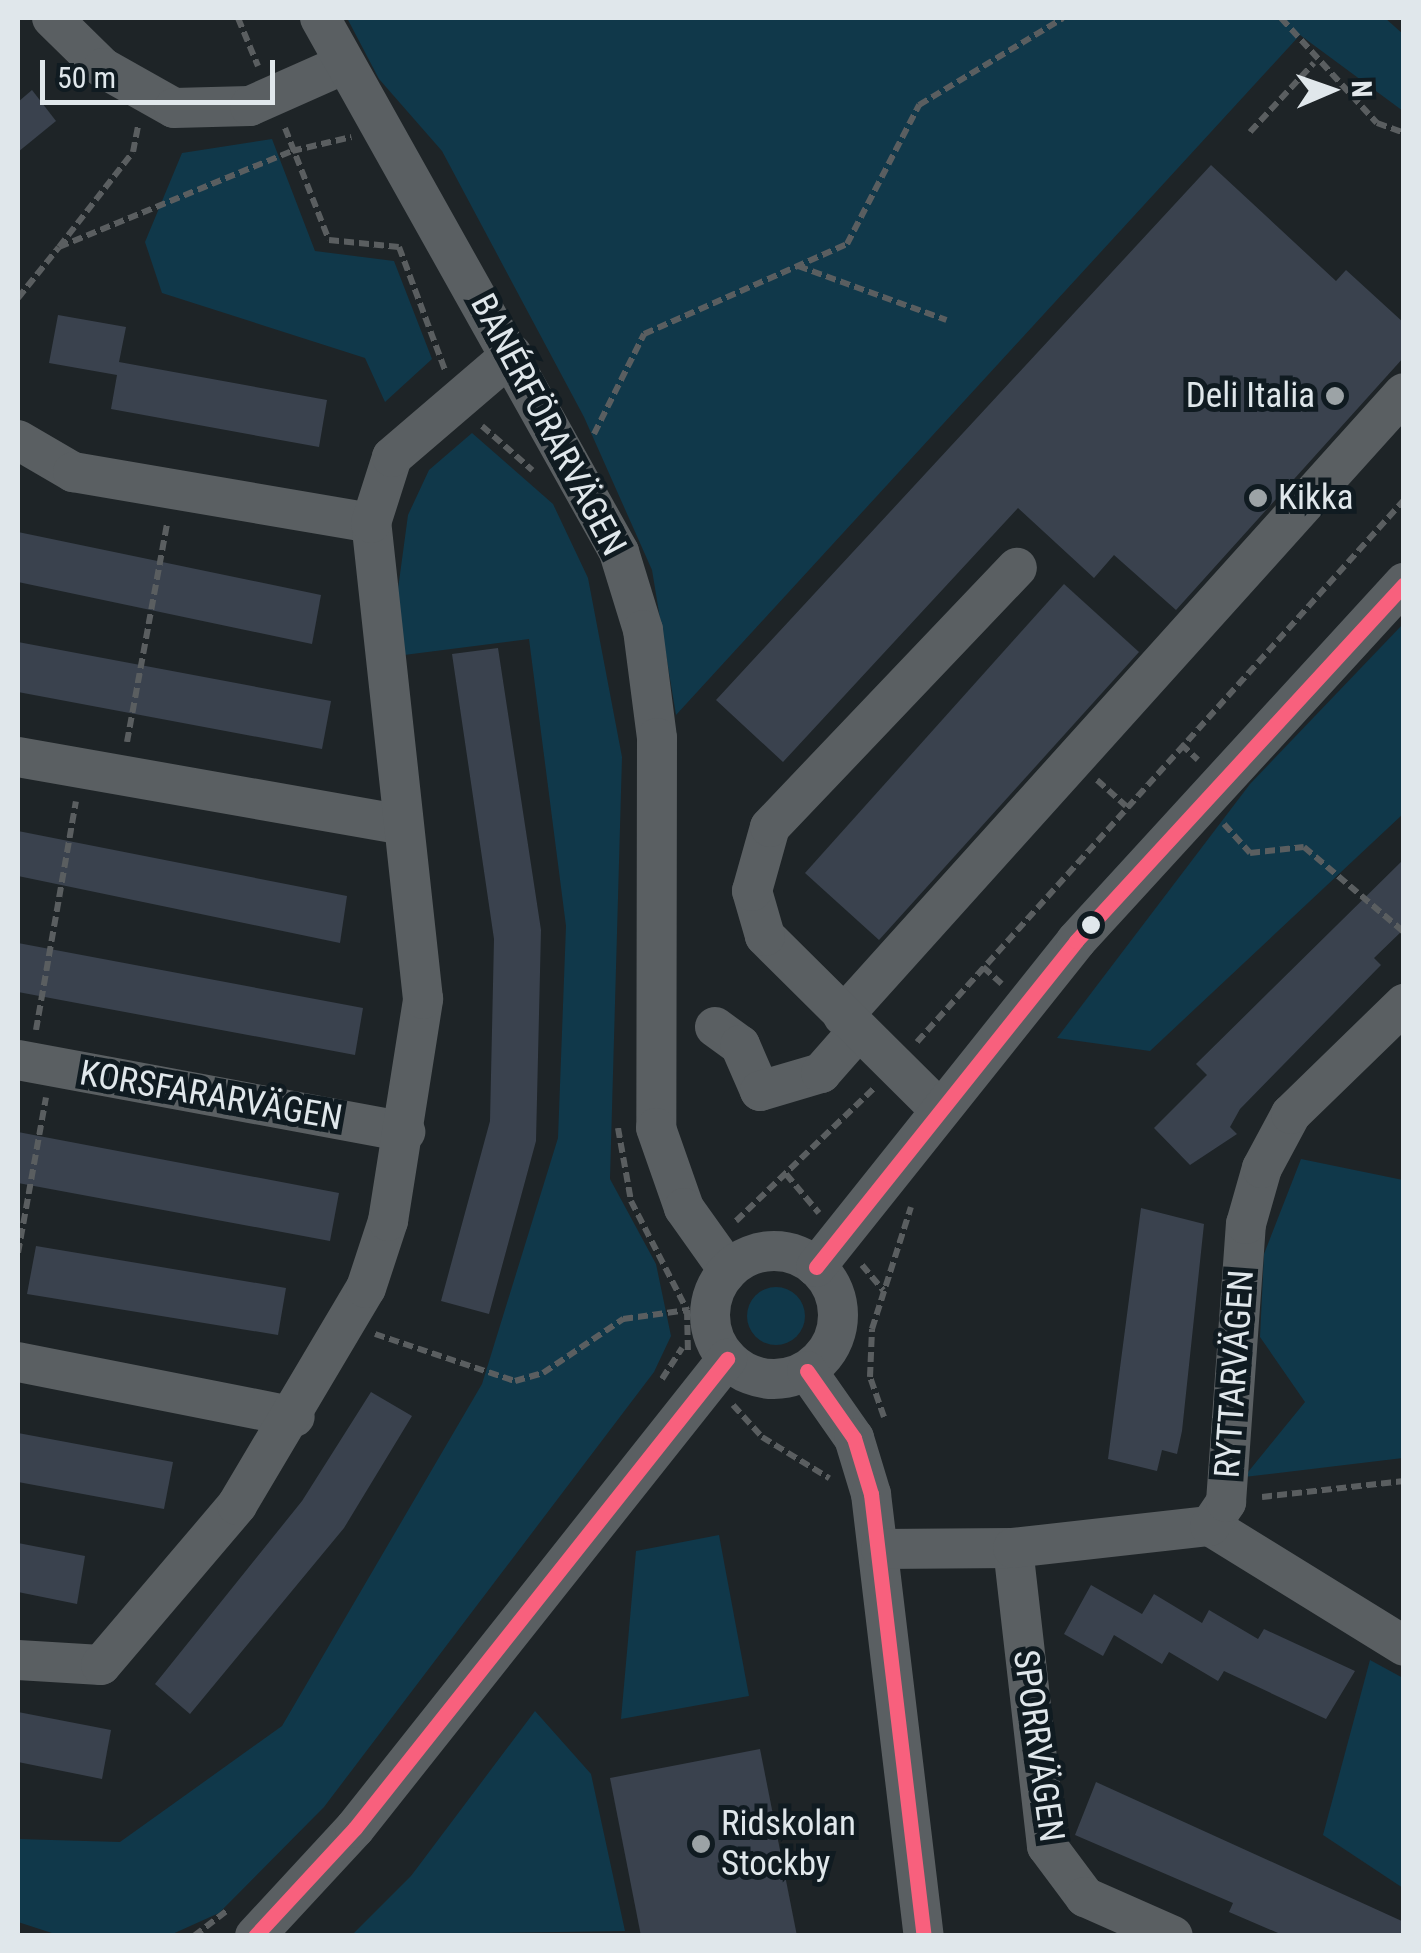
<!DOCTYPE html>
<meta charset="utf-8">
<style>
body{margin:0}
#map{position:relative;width:1421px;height:1953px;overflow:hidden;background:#1e2427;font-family:"Roboto Condensed",sans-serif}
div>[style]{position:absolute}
.green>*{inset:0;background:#10384a}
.round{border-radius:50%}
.building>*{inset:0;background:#3a424e}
.path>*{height:6px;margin-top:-3px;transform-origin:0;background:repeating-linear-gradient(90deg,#5a5e60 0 10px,transparent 0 15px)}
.minor>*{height:40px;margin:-20px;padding:0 20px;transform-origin:20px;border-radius:20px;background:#5a5f62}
.minor>.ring{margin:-20px;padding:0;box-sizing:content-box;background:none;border:40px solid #5a5f62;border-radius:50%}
.bus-1>*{height:15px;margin:-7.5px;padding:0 7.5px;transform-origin:7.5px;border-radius:7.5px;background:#f8607d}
.dots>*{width:28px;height:28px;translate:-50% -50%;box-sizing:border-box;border:5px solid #101b21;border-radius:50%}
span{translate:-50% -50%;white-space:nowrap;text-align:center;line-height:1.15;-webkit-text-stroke:10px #101b21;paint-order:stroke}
.poi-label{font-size:35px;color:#e0e7eb}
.right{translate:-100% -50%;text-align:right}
.left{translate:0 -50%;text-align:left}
.street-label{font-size:35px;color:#e0e7eb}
.frame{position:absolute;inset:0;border:20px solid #e0e7eb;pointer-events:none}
.north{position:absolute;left:1281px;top:40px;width:100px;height:100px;-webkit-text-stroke:8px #101b21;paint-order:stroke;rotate:88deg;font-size:28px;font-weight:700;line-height:40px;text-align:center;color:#e0e7eb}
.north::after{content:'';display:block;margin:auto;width:35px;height:45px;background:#e0e7eb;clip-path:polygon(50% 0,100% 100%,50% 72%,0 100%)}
.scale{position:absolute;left:40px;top:60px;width:235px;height:45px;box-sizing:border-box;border:5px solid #e0e7eb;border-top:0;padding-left:12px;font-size:30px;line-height:35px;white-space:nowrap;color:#e0e7eb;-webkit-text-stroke:8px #101b21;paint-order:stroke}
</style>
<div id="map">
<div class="green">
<i style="clip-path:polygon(347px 18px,1385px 18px,1403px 34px,1403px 111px,1300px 35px,676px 715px,652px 570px,584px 417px,442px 151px,379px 79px)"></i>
<i style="clip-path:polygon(272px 139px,315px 251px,394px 261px,432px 359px,385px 402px,365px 358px,162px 293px,145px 242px,182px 153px)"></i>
<i style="clip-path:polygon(472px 433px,553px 504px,588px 578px,622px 757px,610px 1179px,656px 1264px,671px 1336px,654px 1372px,324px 1807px,219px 1913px,168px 1936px,58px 1935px,18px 1922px,18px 1839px,120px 1842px,282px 1726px,482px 1384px,558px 1138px,566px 926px,529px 639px,404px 655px,398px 589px,408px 515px,429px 470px)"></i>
<i style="clip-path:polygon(1403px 624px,1403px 814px,1150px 1051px,1057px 1038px,1250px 784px)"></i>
<i style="clip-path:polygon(1301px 1159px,1403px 1180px,1403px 1458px,1244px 1477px,1305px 1402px,1260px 1337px,1264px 1254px)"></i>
<i class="round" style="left:747px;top:1287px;width:58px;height:58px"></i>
<i style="clip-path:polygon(719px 1535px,749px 1696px,621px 1719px,636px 1551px)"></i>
<i style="clip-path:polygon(1370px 1660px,1403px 1678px,1403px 1888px,1323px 1835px)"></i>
<i style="clip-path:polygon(535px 1711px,591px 1774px,625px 1931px,352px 1935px,411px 1876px)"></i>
</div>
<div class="building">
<i style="clip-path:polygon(32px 90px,56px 121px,18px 152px,18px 102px)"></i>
<i style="clip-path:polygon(1211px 165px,1336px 281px,1346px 270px,1404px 323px,1404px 357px,1176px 610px,1114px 555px,1094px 578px,1018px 508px,783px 762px,716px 700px)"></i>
<i style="clip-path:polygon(58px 315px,126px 327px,119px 362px,327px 400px,319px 447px,111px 409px,117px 375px,49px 363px)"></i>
<i style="clip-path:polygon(18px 532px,321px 595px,312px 644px,18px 582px)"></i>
<i style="clip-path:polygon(1064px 584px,1139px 652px,879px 940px,805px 873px)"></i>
<i style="clip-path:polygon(18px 642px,331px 701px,322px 749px,18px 692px)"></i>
<i style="clip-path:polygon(498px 648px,541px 930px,536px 1141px,489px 1314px,441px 1301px,490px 1121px,494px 939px,452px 654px)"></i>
<i style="clip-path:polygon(18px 831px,347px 896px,340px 943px,18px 876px)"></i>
<i style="clip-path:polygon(1404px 859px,1404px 929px,1374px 958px,1381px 965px,1240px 1109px,1230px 1127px,1237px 1134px,1190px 1165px,1154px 1128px,1207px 1075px,1196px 1064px)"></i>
<i style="clip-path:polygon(18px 943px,363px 1008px,355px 1055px,18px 992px)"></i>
<i style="clip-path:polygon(18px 1132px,339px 1193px,330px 1241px,18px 1183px)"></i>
<i style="clip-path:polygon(1141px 1208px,1204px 1224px,1182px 1431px,1177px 1454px,1162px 1450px,1157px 1471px,1108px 1459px)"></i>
<i style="clip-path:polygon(36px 1246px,286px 1288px,278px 1335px,27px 1294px)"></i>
<i style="clip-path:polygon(371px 1392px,412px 1416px,344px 1528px,190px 1714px,155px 1684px,302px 1501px)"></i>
<i style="clip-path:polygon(18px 1433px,173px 1462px,164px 1509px,18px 1482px)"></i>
<i style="clip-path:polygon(18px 1543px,85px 1556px,77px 1604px,18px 1592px)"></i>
<i style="clip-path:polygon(1091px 1585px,1142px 1614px,1154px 1594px,1202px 1623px,1209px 1610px,1258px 1639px,1264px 1629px,1355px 1671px,1326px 1719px,1224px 1671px,1218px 1681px,1169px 1652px,1162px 1664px,1114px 1635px,1103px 1656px,1064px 1634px)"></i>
<i style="clip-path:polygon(18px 1712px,111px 1730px,102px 1779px,18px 1762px)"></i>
<i style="clip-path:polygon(760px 1749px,797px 1936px,641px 1936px,610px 1778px)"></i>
<i style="clip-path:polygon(1096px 1782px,1404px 1922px,1404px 1936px,1285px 1936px,1229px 1912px,1233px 1903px,1075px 1835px)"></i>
</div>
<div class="path">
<i style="left:238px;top:18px;width:52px;rotate:67.4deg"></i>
<i style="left:1281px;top:18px;width:142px;rotate:47.6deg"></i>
<i style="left:1377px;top:123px;width:29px;rotate:20deg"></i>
<i style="left:285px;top:128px;width:120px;rotate:68.6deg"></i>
<i style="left:329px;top:240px;width:70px;rotate:5.7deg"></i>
<i style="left:399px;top:247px;width:131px;rotate:69.5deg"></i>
<i style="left:1250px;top:132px;width:94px;rotate:-47.2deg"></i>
<i style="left:59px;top:247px;width:120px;rotate:-52.1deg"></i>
<i style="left:133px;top:152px;width:26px;rotate:-79deg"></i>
<i style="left:798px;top:266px;width:158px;rotate:20deg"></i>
<i style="left:18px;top:298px;width:65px;rotate:-51.2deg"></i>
<i style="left:59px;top:247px;width:252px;rotate:-22.4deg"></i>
<i style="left:292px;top:151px;width:61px;rotate:-13.3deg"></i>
<i style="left:482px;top:426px;width:67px;rotate:41.3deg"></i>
<i style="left:594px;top:434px;width:112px;rotate:-63.4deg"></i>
<i style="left:644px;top:334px;width:222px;rotate:-23.9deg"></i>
<i style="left:847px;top:244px;width:157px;rotate:-62.6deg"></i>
<i style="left:919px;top:105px;width:168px;rotate:-31.1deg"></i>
<i style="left:127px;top:742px;width:222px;rotate:-79.6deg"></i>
<i style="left:1181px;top:744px;width:23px;rotate:43deg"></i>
<i style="left:1097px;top:780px;width:39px;rotate:42deg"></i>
<i style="left:1224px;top:824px;width:39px;rotate:48deg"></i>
<i style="left:1250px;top:853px;width:54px;rotate:-6.3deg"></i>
<i style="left:1304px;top:847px;width:131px;rotate:40.4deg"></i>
<i style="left:983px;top:967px;width:25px;rotate:42deg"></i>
<i style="left:36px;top:1030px;width:232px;rotate:-80.1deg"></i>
<i style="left:917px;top:1042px;width:729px;rotate:-48.06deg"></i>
<i style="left:618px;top:1128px;width:74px;rotate:79.9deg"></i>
<i style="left:631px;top:1201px;width:123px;rotate:62.8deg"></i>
<i style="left:786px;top:1174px;width:51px;rotate:49.8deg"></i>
<i style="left:736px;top:1221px;width:192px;rotate:-43.9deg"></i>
<i style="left:18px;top:1253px;width:158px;rotate:-79.8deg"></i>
<i style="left:862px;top:1265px;width:33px;rotate:50deg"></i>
<i style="left:375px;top:1334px;width:148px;rotate:18.6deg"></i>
<i style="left:515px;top:1381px;width:29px;rotate:-16deg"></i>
<i style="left:543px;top:1373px;width:97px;rotate:-34deg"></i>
<i style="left:623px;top:1319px;width:65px;rotate:-8deg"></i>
<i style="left:687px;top:1310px;width:45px;rotate:88.7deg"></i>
<i style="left:662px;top:1379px;width:37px;rotate:-57deg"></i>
<i style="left:733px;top:1405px;width:43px;rotate:47.8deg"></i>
<i style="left:762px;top:1437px;width:79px;rotate:31.5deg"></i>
<i style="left:884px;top:1417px;width:42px;rotate:-109.3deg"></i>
<i style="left:870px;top:1377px;width:48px;rotate:-87.6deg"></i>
<i style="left:872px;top:1329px;width:128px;rotate:-72.3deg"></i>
<i style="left:1262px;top:1497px;width:143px;rotate:-6.4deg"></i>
<i style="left:194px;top:1936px;width:44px;rotate:-37.6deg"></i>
</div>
<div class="minor">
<i style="left:52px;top:18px;width:71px;rotate:44.4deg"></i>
<i style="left:103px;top:68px;width:81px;rotate:29.4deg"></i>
<i style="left:174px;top:108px;width:76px;rotate:-1.5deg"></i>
<i style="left:250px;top:106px;width:101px;rotate:-24deg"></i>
<i style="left:320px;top:18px;width:612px;rotate:60.75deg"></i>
<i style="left:619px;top:552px;width:82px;rotate:72.9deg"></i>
<i style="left:643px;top:630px;width:109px;rotate:82.6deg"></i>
<i style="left:657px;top:738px;width:390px;rotate:90.1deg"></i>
<i style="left:656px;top:1128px;width:85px;rotate:70.7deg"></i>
<i style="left:684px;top:1208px;width:76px;rotate:54.6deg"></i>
<i style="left:18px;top:440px;width:64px;rotate:30.2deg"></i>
<i style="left:73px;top:472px;width:302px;rotate:9.7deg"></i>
<i style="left:18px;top:757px;width:391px;rotate:10deg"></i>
<i style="left:843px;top:1016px;width:838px;rotate:-48deg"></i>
<i style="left:715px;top:1027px;width:31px;rotate:36deg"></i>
<i style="left:740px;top:1045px;width:50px;rotate:66.5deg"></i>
<i style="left:760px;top:1091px;width:64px;rotate:-16.4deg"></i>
<i style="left:821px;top:1073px;width:55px;rotate:-48.7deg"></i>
<i style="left:18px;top:1060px;width:394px;rotate:10.5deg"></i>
<i style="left:938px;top:1108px;width:244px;rotate:-135.2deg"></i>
<i style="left:765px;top:936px;width:47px;rotate:-106.1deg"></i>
<i style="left:752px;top:891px;width:66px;rotate:-74.3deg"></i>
<i style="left:770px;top:827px;width:358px;rotate:-46.4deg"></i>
<i class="ring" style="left:710px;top:1251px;width:88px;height:88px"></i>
<i style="left:816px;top:1267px;width:417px;rotate:-51.4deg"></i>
<i style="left:1076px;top:941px;width:486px;rotate:-47.5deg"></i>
<i style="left:18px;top:1362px;width:282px;rotate:11.2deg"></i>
<i style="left:807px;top:1371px;width:82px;rotate:55deg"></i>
<i style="left:854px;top:1438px;width:59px;rotate:73.1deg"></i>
<i style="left:871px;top:1494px;width:445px;rotate:83.2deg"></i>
<i style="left:1210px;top:1526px;width:228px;rotate:31.7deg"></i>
<i style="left:1013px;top:1548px;width:300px;rotate:83.5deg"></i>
<i style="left:1047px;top:1846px;width:64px;rotate:53.3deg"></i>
<i style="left:1085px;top:1897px;width:96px;rotate:23.9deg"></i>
<i style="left:881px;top:1549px;width:132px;rotate:-0.4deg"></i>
<i style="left:1013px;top:1548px;width:198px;rotate:-6.4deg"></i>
<i style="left:1210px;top:1526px;width:29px;rotate:-56deg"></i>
<i style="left:1226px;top:1502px;width:279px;rotate:-85.9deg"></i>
<i style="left:1246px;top:1224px;width:58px;rotate:-74.1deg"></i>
<i style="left:1262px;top:1168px;width:61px;rotate:-61.8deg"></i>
<i style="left:1291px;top:1114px;width:158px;rotate:-44.2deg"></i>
<i style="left:18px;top:1660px;width:83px;rotate:3.4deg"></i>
<i style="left:101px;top:1665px;width:210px;rotate:-49.6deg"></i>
<i style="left:237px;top:1505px;width:252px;rotate:-59.3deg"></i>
<i style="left:366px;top:1288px;width:71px;rotate:-71.8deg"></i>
<i style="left:388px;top:1221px;width:225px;rotate:-81deg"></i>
<i style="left:423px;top:999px;width:479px;rotate:-96.2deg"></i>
<i style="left:371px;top:523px;width:69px;rotate:-72.3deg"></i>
<i style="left:392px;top:457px;width:158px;rotate:-40.6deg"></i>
<i style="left:255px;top:1936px;width:147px;rotate:-47.2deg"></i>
<i style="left:355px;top:1828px;width:599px;rotate:-51.58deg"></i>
</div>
<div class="bus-1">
<i style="left:816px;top:1267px;width:417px;rotate:-51.4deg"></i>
<i style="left:1076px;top:941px;width:485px;rotate:-47.4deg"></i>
<i style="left:807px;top:1371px;width:82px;rotate:55deg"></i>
<i style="left:854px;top:1438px;width:59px;rotate:73.1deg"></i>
<i style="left:871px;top:1494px;width:445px;rotate:83.2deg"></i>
<i style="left:255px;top:1936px;width:147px;rotate:-47.2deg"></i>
<i style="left:355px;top:1828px;width:599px;rotate:-51.58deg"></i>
</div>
<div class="dots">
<i style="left:1335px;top:396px;background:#9ca3a6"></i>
<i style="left:1258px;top:498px;background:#9ca3a6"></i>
<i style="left:1091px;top:925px;background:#e0e7eb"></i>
<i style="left:701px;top:1844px;background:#9ca3a6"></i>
</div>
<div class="poi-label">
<span class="right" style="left:1315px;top:396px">Deli Italia</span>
<span class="left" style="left:1278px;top:498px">Kikka</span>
<span class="left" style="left:721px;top:1844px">Ridskolan<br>Stockby</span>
</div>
<div class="street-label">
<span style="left:548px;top:425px;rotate:62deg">BANÉRFÖRARVÄGEN</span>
<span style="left:211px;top:1096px;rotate:10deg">KORSFARARVÄGEN</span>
<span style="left:1235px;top:1374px;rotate:-86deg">RYTTARVÄGEN</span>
<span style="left:1038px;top:1746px;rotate:82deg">SPORRVÄGEN</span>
</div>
<div class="frame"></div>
<div class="north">N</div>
<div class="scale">50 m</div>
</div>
